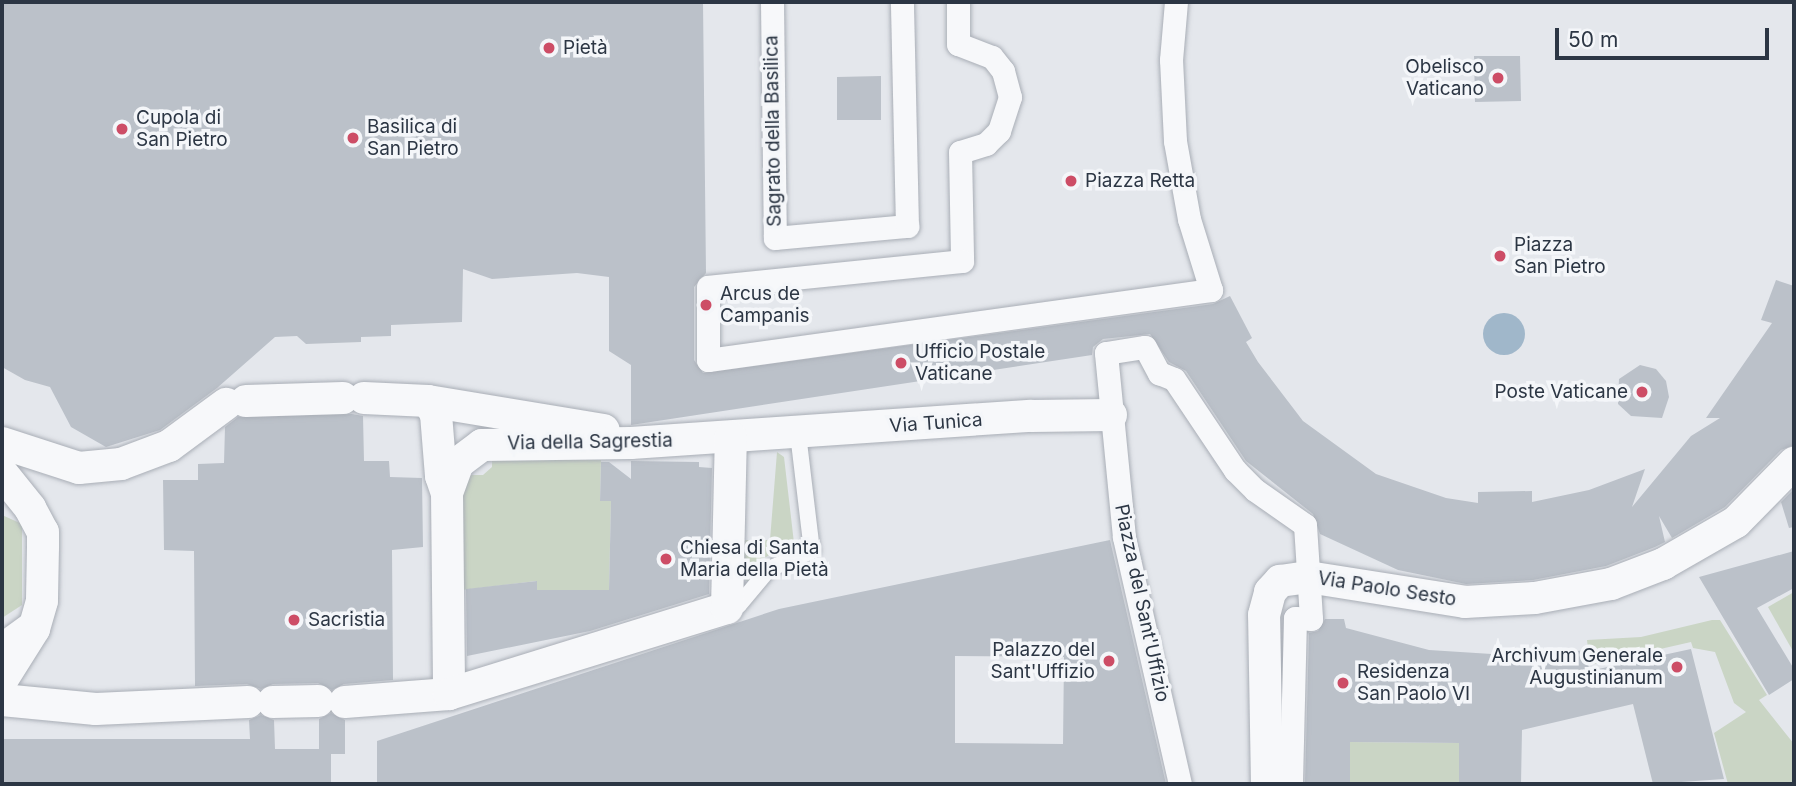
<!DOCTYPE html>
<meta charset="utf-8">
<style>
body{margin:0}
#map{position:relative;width:1796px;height:786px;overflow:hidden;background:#e4e7ec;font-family:Inter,sans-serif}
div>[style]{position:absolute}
.green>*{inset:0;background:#cad5c5}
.water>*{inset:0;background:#a0b7ca}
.round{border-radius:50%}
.building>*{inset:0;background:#bbc1c9}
.roads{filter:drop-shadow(0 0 2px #a9aeb6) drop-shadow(0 0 2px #a9aeb6)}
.service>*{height:16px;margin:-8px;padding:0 8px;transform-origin:8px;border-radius:8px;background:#f7f8fa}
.pedestrian>*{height:23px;margin:-11.5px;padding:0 11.5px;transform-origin:11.5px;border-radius:11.5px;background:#f7f8fa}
.minor>*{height:32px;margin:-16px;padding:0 16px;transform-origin:16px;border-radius:16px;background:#f7f8fa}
.dots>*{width:19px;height:19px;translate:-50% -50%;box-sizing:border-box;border:4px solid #f4f6f9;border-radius:50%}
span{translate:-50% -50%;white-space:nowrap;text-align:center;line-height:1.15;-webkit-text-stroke:7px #f4f6f9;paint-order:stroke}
.poi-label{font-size:19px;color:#2c3644}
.left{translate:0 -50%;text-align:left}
.right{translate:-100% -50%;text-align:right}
.street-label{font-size:19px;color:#2c3644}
.frame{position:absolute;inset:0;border:4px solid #2c3644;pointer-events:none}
.scale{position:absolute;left:1555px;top:28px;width:214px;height:32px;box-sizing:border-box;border:4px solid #2c3644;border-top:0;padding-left:9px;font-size:21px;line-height:24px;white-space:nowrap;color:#2c3644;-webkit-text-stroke:5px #f4f6f9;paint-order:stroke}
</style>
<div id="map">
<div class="green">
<i style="clip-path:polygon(777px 452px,784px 457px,794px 543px,754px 563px,756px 575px,749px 582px,742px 578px,742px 540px,770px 540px)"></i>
<i style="clip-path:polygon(492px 459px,601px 460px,600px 501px,611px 501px,609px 590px,537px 590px,536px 581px,462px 590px,459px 475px,483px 475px,492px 467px)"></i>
<i style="clip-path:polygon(2px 515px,22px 524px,22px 605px,2px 618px)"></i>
<i style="clip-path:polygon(1794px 592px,1794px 653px,1768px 607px)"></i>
<i style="clip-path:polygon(1712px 620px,1720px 620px,1767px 695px,1759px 700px,1794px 744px,1794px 784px,1728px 784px,1714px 733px,1746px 712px,1734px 703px,1715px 652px,1693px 648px,1691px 642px,1590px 665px,1587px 640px,1641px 637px)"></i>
<i style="clip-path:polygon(1350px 742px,1459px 743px,1459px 784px,1350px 784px)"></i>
</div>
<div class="water">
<i class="round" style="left:1483px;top:313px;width:42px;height:42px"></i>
</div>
<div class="building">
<i style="clip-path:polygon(2px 2px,703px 2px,706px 273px,694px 287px,694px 360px,703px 373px,1213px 304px,1230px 296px,1252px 338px,1246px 342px,1258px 362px,1303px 421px,1376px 474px,1446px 498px,1478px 503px,1478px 492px,1532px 491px,1532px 502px,1589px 490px,1645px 469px,1632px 507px,1691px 436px,1720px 418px,1706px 418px,1772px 323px,1761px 320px,1776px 280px,1794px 286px,1794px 445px,1781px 450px,1725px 507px,1672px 538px,1659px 516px,1665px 542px,1655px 547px,1606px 566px,1533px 580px,1466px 584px,1398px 570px,1320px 534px,1313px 514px,1246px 461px,1186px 371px,1169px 362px,1150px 334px,1103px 339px,1093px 347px,1092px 355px,631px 425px,631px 365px,609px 351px,609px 277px,577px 273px,492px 279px,463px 269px,462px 322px,391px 325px,391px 336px,361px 337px,361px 342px,306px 344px,297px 336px,275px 337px,217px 388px,160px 430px,106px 447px,71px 427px,50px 387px,25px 380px,2px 367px)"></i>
<i style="clip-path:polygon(1474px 56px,1520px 56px,1521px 101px,1475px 102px)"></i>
<i style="clip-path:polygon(881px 76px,881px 120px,837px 120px,837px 77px)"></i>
<i style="clip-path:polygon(1640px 365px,1656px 369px,1666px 381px,1669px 397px,1662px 418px,1631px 416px,1618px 404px,1619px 379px)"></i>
<i style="clip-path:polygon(352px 414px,363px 416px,364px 461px,389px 461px,390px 477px,422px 478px,423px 547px,392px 550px,393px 680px,344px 684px,332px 690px,318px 683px,273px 684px,261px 689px,247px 684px,195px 686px,194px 551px,164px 550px,163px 480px,198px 480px,198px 464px,224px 463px,225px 427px,238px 417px)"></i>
<i style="clip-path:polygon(631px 461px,699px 462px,699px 467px,712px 468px,709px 594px,590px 631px,467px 656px,466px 589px,537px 581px,537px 590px,609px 590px,611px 501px,600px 501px,601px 462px,609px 462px,631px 479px)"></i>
<i style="clip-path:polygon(1794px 489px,1794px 527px,1789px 528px,1781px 502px)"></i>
<i style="clip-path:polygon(evenodd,1110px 540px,1166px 784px,377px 784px,377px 741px,779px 609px,1110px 540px,955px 656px,1064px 657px,1063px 744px,955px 743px,955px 656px)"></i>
<i style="clip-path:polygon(1794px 551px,1794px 588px,1757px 608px,1794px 669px,1794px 679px,1769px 695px,1699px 577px)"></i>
<i style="clip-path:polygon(1325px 619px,1344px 619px,1346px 628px,1429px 650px,1523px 656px,1587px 650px,1589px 671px,1691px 649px,1724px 779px,1653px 784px,1633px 704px,1522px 730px,1521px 784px,1459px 784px,1459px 743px,1350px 742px,1350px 784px,1305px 784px,1309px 633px,1318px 631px)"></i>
<i style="clip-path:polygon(331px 713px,345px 720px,345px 754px,331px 754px,331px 784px,2px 784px,2px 739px,250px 739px,249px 720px,261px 715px,274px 720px,275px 749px,319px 749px,319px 719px)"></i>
</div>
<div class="roads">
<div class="service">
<i style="left:727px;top:608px;width:12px;rotate:-14deg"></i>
<i style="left:739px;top:605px;width:47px;rotate:-50.2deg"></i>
<i style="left:769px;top:569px;width:47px;rotate:-22.7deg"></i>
<i style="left:812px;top:551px;width:119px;rotate:-96.8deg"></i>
<i style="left:2px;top:640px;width:32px;rotate:-36deg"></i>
</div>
<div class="pedestrian">
<i style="left:772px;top:2px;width:236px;rotate:89.3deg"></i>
<i style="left:775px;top:238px;width:133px;rotate:-5.2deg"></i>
<i style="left:907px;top:226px;width:224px;rotate:-91.3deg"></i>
<i style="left:958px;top:2px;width:42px;rotate:90deg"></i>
<i style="left:958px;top:44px;width:36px;rotate:21deg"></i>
<i style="left:992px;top:57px;width:18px;rotate:52deg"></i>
<i style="left:1003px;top:71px;width:27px;rotate:75deg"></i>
<i style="left:1010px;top:97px;width:36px;rotate:108deg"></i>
<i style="left:999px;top:131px;width:18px;rotate:135deg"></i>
<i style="left:986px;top:144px;width:27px;rotate:163deg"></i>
<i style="left:960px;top:152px;width:109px;rotate:88.9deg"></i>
<i style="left:962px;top:261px;width:255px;rotate:174.2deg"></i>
<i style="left:708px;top:287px;width:73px;rotate:90deg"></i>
<i style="left:708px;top:360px;width:508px;rotate:-7.92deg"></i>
<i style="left:1211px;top:290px;width:74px;rotate:-107.2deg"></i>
<i style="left:1189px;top:219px;width:79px;rotate:-100.2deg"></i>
<i style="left:1175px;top:141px;width:81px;rotate:-92.8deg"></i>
<i style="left:1171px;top:60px;width:58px;rotate:-85.1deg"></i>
<i style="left:1180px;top:784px;width:253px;rotate:-102.8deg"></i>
<i style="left:1124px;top:537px;width:185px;rotate:-95.6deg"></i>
<i style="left:1106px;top:353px;width:39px;rotate:-9deg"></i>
<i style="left:1145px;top:347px;width:30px;rotate:62deg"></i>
<i style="left:1159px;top:373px;width:16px;rotate:22deg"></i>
<i style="left:1174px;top:379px;width:110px;rotate:56.2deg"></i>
<i style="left:1235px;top:470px;width:28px;rotate:45deg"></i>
<i style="left:1255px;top:490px;width:61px;rotate:35deg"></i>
<i style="left:1305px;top:525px;width:94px;rotate:86.3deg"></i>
<i style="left:1311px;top:619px;width:16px;rotate:-176deg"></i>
<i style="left:1295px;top:618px;width:166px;rotate:91.4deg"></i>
</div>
<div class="minor">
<i style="left:364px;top:398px;width:64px;rotate:2.7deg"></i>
<i style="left:428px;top:401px;width:178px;rotate:9.4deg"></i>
<i style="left:246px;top:401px;width:97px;rotate:-1.8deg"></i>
<i style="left:428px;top:401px;width:15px;rotate:58deg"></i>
<i style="left:436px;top:414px;width:62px;rotate:85.4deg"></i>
<i style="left:441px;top:476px;width:18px;rotate:71deg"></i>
<i style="left:447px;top:493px;width:201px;rotate:89.4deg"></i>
<i style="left:2px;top:443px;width:81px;rotate:18deg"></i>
<i style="left:79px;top:468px;width:42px;rotate:-5.4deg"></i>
<i style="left:121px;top:464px;width:51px;rotate:-20.6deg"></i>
<i style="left:169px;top:446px;width:71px;rotate:-36.4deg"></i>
<i style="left:2px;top:473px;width:45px;rotate:51.3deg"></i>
<i style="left:30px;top:508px;width:27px;rotate:62deg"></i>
<i style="left:43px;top:532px;width:15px;rotate:90deg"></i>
<i style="left:43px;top:547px;width:54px;rotate:91.1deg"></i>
<i style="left:42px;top:601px;width:29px;rotate:106deg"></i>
<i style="left:34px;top:629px;width:60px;rotate:122.1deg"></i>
<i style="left:447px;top:493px;width:32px;rotate:-70deg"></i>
<i style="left:458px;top:463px;width:30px;rotate:-37deg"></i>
<i style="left:482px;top:445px;width:149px;rotate:-0.8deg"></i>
<i style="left:631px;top:443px;width:401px;rotate:-3.9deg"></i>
<i style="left:1031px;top:416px;width:80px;rotate:-0.7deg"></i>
<i style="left:2px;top:700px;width:94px;rotate:5.5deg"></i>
<i style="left:96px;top:709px;width:152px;rotate:-2.6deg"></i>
<i style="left:273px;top:702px;width:45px;rotate:-1.3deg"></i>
<i style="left:345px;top:702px;width:104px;rotate:-4.4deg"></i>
<i style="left:449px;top:694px;width:291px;rotate:-17.2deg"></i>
<i style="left:727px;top:608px;width:171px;rotate:-88.7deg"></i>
<i style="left:1267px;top:784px;width:169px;rotate:-91deg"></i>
<i style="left:1264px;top:615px;width:24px;rotate:-75deg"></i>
<i style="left:1270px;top:592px;width:15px;rotate:-48deg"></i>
<i style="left:1280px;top:581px;width:28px;rotate:-8deg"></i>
<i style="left:1308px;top:577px;width:159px;rotate:9deg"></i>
<i style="left:1465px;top:602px;width:70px;rotate:-3.3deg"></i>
<i style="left:1535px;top:598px;width:77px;rotate:-10.4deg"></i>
<i style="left:1611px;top:584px;width:56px;rotate:-21deg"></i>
<i style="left:1663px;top:564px;width:84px;rotate:-29.9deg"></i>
<i style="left:1736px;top:522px;width:83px;rotate:-45.5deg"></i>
</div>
</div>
<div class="dots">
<i style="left:549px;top:48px;background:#cd4d66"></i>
<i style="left:1498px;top:78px;background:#cd4d66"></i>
<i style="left:122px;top:129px;background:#cd4d66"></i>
<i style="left:353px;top:138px;background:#cd4d66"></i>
<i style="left:1071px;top:181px;background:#cd4d66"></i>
<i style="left:1500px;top:256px;background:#cd4d66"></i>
<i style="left:706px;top:305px;background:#cd4d66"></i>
<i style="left:901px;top:363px;background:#cd4d66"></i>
<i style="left:1642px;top:392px;background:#cd4d66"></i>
<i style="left:666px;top:559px;background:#cd4d66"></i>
<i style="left:294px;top:620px;background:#cd4d66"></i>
<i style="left:1109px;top:661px;background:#cd4d66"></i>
<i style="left:1677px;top:667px;background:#cd4d66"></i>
<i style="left:1343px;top:683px;background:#cd4d66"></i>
</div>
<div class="poi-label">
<span class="left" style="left:563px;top:48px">Pietà</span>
<span class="right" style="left:1484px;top:78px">Obelisco<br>Vaticano</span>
<span class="left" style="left:136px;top:129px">Cupola di<br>San Pietro</span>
<span class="left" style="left:367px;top:138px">Basilica di<br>San Pietro</span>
<span class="left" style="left:1085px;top:181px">Piazza Retta</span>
<span class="left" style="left:1514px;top:256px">Piazza<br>San Pietro</span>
<span class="left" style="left:720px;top:305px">Arcus de<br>Campanis</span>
<span class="left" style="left:915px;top:363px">Ufficio Postale<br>Vaticane</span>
<span class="right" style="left:1628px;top:392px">Poste Vaticane</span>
<span class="left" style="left:680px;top:559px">Chiesa di Santa<br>Maria della Pietà</span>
<span class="left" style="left:308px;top:620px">Sacristia</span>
<span class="right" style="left:1095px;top:661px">Palazzo del<br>Sant'Uffizio</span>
<span class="right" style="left:1663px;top:667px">Archivum Generale<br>Augustinianum</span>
<span class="left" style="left:1357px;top:683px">Residenza<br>San Paolo VI</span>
</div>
<div class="street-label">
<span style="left:773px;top:131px;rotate:-91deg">Sagrato della Basilica</span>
<span style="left:936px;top:423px;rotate:-4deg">Via Tunica</span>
<span style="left:590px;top:442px;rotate:-1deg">Via della Sagrestia</span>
<span style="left:1387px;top:589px;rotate:9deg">Via Paolo Sesto</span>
<span style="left:1142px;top:603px;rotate:78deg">Piazza del Sant'Uffizio</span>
</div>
<div class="frame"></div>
<div class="scale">50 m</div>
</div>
